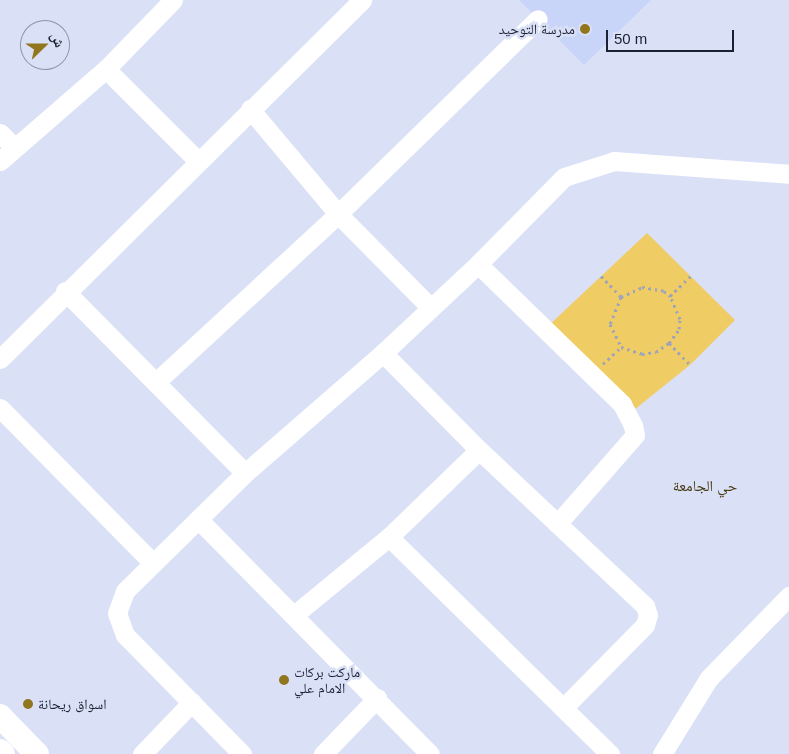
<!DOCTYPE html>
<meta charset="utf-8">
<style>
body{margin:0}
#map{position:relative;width:789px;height:754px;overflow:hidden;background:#dae1f7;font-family:Helvetica,"Noto Naskh Arabic",sans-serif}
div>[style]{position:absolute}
.built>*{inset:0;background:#c8d4f8}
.green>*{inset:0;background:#f0cc65}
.path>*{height:3px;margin-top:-1.5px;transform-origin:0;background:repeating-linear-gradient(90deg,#9ea4b9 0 2.5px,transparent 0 6.5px)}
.minor>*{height:19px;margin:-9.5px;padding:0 9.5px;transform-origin:9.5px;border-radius:9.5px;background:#fff}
.tertiary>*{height:24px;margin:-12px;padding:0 12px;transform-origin:12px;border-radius:12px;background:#fff}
.dots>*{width:14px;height:14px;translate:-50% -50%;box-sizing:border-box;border:2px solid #dae1f7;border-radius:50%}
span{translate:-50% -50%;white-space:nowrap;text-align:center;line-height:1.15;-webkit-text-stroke:5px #dae1f7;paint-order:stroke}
.poi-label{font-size:14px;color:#1b2134}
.right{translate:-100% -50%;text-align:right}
.left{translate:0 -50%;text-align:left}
.neighbourhood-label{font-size:15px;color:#483a12}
.north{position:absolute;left:20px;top:20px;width:50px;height:50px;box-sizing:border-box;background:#dae1f7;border:1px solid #8e94a9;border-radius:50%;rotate:68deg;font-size:14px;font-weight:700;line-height:20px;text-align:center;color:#1b2134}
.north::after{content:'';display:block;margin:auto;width:18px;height:22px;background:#92761d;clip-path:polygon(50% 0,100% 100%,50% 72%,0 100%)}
.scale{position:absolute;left:606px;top:30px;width:128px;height:22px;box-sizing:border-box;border:2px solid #1b2134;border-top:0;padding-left:6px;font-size:15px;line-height:18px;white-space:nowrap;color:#1b2134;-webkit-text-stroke:4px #dae1f7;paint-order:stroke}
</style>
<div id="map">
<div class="built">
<i style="clip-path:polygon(519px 0,651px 0,584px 65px)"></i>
</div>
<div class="green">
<i style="clip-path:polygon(647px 233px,735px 320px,690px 365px,629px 414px,546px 328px)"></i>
</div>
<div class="path">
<i style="left:601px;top:276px;width:29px;rotate:46deg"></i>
<i style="left:621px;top:297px;width:29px;rotate:112deg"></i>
<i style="left:610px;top:324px;width:25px;rotate:64deg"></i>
<i style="left:621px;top:347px;width:22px;rotate:18deg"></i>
<i style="left:642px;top:354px;width:14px;rotate:-8deg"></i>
<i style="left:656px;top:352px;width:16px;rotate:-35deg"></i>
<i style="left:669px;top:343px;width:30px;rotate:46deg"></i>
<i style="left:621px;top:297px;width:23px;rotate:-25deg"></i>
<i style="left:642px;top:287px;width:22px;rotate:10deg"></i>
<i style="left:664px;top:291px;width:8px;rotate:40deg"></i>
<i style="left:670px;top:296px;width:29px;rotate:-44deg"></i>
<i style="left:669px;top:343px;width:17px;rotate:-54deg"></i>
<i style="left:679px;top:329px;width:10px;rotate:-84deg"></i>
<i style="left:680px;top:319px;width:25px;rotate:-113deg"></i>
<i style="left:603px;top:364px;width:25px;rotate:-43deg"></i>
</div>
<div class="minor">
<i style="left:106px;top:69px;width:130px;rotate:45deg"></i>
<i style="left:250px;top:109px;width:137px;rotate:50deg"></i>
<i style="left:338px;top:214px;width:132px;rotate:45.3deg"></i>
<i style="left:0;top:133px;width:20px;rotate:45deg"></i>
<i style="left:0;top:161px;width:140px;rotate:-41deg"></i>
<i style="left:106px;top:69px;width:96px;rotate:-45.8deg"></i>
<i style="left:478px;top:264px;width:201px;rotate:44.2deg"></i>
<i style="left:622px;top:404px;width:25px;rotate:63deg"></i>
<i style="left:633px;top:426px;width:9px;rotate:77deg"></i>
<i style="left:635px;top:435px;width:118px;rotate:131.2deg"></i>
<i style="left:65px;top:291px;width:256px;rotate:45.3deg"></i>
<i style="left:383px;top:353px;width:136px;rotate:45.3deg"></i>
<i style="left:479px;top:450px;width:228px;rotate:43.2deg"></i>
<i style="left:645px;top:606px;width:9px;rotate:72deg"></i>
<i style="left:648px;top:615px;width:10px;rotate:107deg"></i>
<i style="left:645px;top:625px;width:115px;rotate:134.6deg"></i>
<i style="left:0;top:359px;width:510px;rotate:-44.76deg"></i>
<i style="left:156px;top:382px;width:248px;rotate:-42.7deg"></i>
<i style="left:338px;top:214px;width:279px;rotate:-44.3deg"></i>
<i style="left:0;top:408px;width:218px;rotate:45.4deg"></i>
<i style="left:198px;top:519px;width:330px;rotate:45.4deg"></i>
<i style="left:389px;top:537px;width:310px;rotate:44.5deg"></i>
<i style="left:294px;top:615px;width:123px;rotate:-39.4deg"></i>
<i style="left:389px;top:537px;width:125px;rotate:-44deg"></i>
<i style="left:142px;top:754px;width:72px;rotate:-46.1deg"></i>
<i style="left:242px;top:754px;width:167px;rotate:-134.5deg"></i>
<i style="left:125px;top:635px;width:23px;rotate:-110deg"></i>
<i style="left:117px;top:613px;width:23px;rotate:-70deg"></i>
<i style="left:125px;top:591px;width:168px;rotate:-44.5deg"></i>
<i style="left:245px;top:473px;width:183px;rotate:-41deg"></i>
<i style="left:383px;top:353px;width:130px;rotate:-43.1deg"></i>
<i style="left:478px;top:264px;width:122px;rotate:-45.3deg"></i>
<i style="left:564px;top:177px;width:52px;rotate:-17.7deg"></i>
<i style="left:614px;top:161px;width:175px;rotate:4.2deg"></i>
<i style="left:323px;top:754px;width:78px;rotate:-46deg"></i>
<i style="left:662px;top:754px;width:89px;rotate:-58.3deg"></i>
<i style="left:709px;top:678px;width:115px;rotate:-45.7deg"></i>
</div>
<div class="tertiary">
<i style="left:0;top:716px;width:53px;rotate:45.8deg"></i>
<i style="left:0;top:751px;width:4px;rotate:45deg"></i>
</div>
<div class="dots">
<i style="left:585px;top:29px;background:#92761d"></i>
<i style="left:284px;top:680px;background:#92761d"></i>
<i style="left:28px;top:704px;background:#92761d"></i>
</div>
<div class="poi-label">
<span class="right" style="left:575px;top:29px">مدرسة التوحيد</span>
<span class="left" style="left:294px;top:680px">ماركت بركات<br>الامام علي</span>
<span class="left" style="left:38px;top:704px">اسواق ريحانة</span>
</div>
<div class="neighbourhood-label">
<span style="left:705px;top:486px">حي الجامعة</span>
</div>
<div class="north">ش</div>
<div class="scale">50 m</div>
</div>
